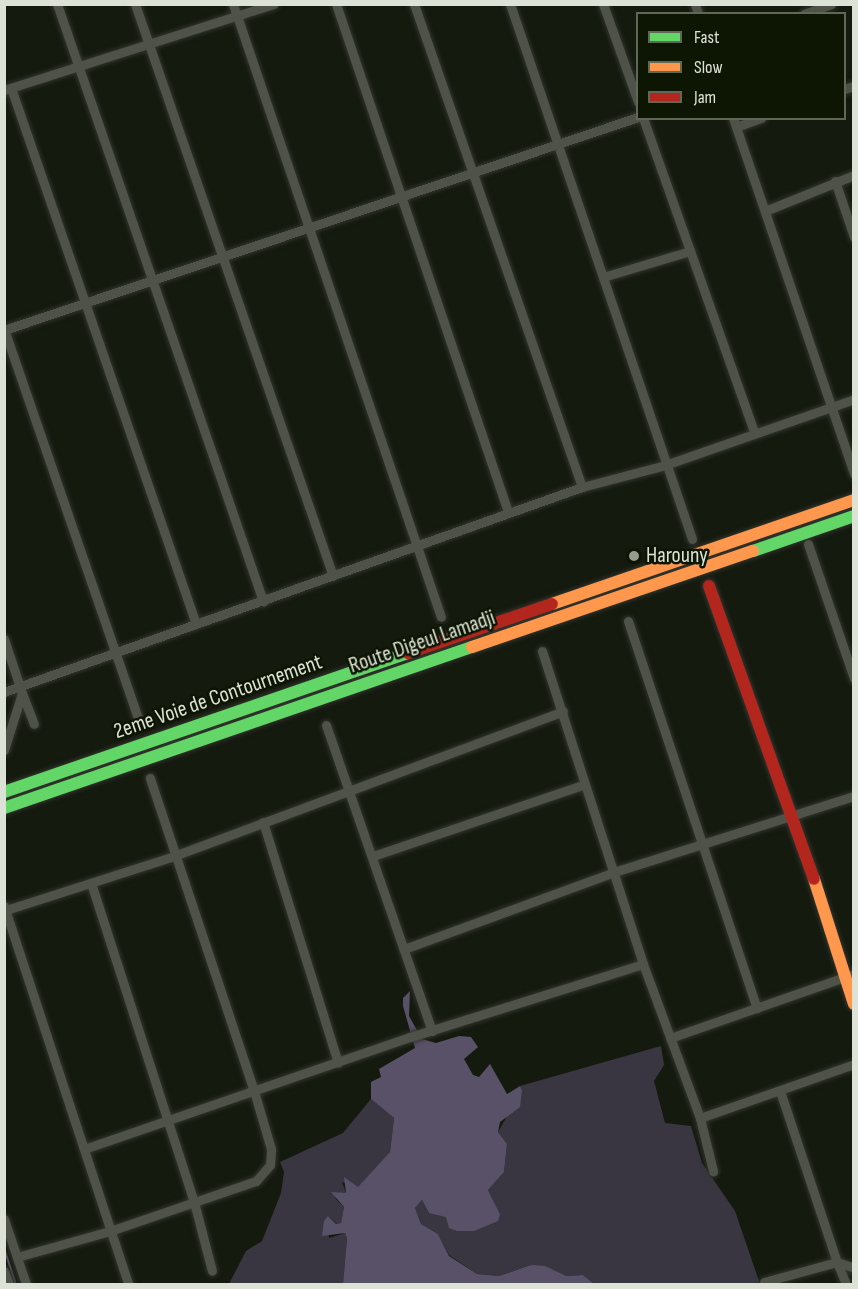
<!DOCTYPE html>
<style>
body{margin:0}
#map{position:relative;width:858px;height:1289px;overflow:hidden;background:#151a0f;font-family:"Sofia Sans Condensed",sans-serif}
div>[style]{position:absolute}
.green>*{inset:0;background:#3a3641}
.water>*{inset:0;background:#595167}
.stream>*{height:2px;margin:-1px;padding:0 1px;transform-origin:1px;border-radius:1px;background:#595167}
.roads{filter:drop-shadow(0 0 2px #31342d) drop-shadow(0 0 2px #31342d)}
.street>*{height:9px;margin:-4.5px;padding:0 4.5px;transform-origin:4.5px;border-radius:4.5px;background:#4e5249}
.fast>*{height:12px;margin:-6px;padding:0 6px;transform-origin:6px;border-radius:6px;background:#63d668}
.slow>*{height:12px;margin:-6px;padding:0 6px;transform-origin:6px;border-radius:6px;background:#ff974d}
.jam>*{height:12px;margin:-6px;padding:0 6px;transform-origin:6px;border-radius:6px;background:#b3261e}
.dots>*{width:16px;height:16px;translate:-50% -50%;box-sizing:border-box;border:3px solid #0d1503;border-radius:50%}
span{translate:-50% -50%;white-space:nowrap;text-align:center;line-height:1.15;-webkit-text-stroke:5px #0d1503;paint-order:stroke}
.poi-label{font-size:22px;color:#dce2d5}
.left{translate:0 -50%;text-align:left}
.street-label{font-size:22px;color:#dce2d5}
.frame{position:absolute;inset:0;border:6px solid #dce2d5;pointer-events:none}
.legend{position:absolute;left:636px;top:12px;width:210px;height:108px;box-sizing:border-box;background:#0d1503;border:2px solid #606757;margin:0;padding:8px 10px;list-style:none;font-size:18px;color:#dce2d5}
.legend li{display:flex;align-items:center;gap:12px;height:30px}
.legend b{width:30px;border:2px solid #606757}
</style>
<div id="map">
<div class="green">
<i style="clip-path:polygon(661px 1046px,664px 1065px,654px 1081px,665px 1123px,691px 1126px,702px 1163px,735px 1211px,760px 1284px,594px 1284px,583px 1275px,566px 1276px,531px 1265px,499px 1276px,477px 1274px,449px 1255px,438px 1234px,421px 1224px,415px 1208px,422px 1200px,429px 1213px,500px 1214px,488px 1190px,504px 1172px,507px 1144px,498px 1132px,522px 1090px,520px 1086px)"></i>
<i style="clip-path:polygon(371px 1099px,394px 1118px,390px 1152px,358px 1188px,342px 1182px,346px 1193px,335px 1198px,344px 1207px,341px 1223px,337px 1224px,328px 1216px,329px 1238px,345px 1233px,347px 1238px,343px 1284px,229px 1284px,246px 1251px,262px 1241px,281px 1193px,284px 1172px,280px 1162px,343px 1133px)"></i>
</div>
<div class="water">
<i style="clip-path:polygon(410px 991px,409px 1016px,422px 1039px,436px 1043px,459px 1036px,471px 1037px,478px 1047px,464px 1059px,473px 1075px,479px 1077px,490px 1064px,507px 1094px,520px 1086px,522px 1090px,520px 1107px,500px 1122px,498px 1132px,507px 1144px,504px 1172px,488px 1190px,500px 1214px,498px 1221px,474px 1231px,457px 1231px,449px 1228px,446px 1217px,429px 1213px,422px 1200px,415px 1208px,421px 1224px,438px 1234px,449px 1256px,477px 1274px,499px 1276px,531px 1265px,545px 1266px,566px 1276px,583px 1275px,594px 1284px,343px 1284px,347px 1238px,345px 1233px,322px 1236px,324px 1221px,328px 1216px,336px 1224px,341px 1223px,344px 1207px,331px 1192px,346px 1193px,344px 1177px,358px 1187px,390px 1152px,394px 1118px,371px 1099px,371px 1082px,381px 1077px,379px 1069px,415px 1048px,403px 1006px,403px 998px)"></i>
</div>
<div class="stream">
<i style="left:4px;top:1248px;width:38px;rotate:72deg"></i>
</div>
<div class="roads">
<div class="street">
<i style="left:57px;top:4px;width:632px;rotate:70.96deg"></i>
<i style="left:135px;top:4px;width:605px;rotate:70.91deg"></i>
<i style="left:233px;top:4px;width:647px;rotate:71.26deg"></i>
<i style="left:336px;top:4px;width:536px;rotate:71.29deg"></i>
<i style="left:414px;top:4px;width:511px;rotate:70.82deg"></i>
<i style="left:510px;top:4px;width:565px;rotate:71.21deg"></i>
<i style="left:603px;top:4px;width:104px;rotate:70.3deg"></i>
<i style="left:695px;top:4px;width:10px;rotate:73deg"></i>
<i style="left:804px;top:14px;width:29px;rotate:-20deg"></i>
<i style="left:11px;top:88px;width:567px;rotate:70.96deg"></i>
<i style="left:844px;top:89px;width:10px;rotate:-17deg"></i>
<i style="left:4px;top:90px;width:283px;rotate:-17.7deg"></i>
<i style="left:643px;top:118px;width:333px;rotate:70.5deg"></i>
<i style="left:733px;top:118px;width:376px;rotate:71.2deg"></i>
<i style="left:736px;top:127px;width:27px;rotate:-20deg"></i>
<i style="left:835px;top:181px;width:59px;rotate:71.3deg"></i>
<i style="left:765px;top:211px;width:96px;rotate:-22deg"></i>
<i style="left:603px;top:277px;width:91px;rotate:-16.6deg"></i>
<i style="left:4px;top:329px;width:417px;rotate:71deg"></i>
<i style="left:4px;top:330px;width:669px;rotate:-18.57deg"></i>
<i style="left:808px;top:544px;width:142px;rotate:71.1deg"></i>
<i style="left:628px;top:621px;width:408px;rotate:71.6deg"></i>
<i style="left:4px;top:639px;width:57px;rotate:71.6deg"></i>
<i style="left:22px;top:693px;width:60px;rotate:107.5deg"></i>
<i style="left:542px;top:651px;width:329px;rotate:72.1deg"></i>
<i style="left:643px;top:964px;width:164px;rotate:69.7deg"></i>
<i style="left:700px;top:1118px;width:163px;rotate:-19.3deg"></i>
<i style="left:4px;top:692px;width:613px;rotate:-19.53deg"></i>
<i style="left:582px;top:487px;width:86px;rotate:-14.8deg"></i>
<i style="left:665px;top:465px;width:200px;rotate:-19.2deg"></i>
<i style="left:22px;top:693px;width:33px;rotate:69deg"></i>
<i style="left:326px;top:725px;width:324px;rotate:70.9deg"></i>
<i style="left:263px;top:822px;width:252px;rotate:72.7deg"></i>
<i style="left:373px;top:856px;width:222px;rotate:-18.7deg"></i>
<i style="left:91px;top:883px;width:335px;rotate:72.1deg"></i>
<i style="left:194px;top:1202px;width:71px;rotate:75.4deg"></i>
<i style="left:4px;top:906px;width:398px;rotate:71.8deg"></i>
<i style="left:6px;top:910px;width:176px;rotate:-17.8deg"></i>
<i style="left:174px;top:856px;width:415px;rotate:-20.4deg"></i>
<i style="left:404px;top:949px;width:224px;rotate:-20.1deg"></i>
<i style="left:614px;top:872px;width:252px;rotate:-17.6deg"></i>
<i style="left:670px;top:1038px;width:195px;rotate:-19.2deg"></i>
<i style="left:780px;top:1091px;width:180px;rotate:71.6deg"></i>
<i style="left:837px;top:1262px;width:18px;rotate:19deg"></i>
<i style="left:700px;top:1118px;width:55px;rotate:76.2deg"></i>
<i style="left:87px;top:1148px;width:342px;rotate:-19deg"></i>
<i style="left:410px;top:1037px;width:244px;rotate:-17.4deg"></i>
<i style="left:4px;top:1219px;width:69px;rotate:71.3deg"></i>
<i style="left:17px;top:1257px;width:97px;rotate:-15.6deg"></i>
<i style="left:110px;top:1231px;width:154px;rotate:-18.9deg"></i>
<i style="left:256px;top:1181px;width:21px;rotate:-49deg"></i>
<i style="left:270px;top:1165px;width:16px;rotate:-86deg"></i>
<i style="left:271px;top:1149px;width:60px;rotate:-106.3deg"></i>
<i style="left:254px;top:1091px;width:330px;rotate:-108.4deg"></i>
<i style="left:4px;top:1271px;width:14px;rotate:69deg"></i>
<i style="left:764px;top:1282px;width:76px;rotate:-15.3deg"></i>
<i style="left:837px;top:1262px;width:24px;rotate:68deg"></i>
</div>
<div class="fast">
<i style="left:753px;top:551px;width:107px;rotate:-19.1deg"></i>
<i style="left:4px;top:792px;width:427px;rotate:-19deg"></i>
<i style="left:4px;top:808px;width:495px;rotate:-19deg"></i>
</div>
<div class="slow">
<i style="left:552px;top:604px;width:319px;rotate:-19deg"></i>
<i style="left:472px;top:647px;width:297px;rotate:-18.9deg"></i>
<i style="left:814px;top:879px;width:131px;rotate:72.3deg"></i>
</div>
<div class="jam">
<i style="left:709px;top:586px;width:311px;rotate:70.3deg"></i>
<i style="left:408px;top:653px;width:152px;rotate:-18.8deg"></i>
</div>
</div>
<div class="dots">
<i style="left:634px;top:556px;background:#969c90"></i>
</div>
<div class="poi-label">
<span class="left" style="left:646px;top:556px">Harouny</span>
</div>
<div class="street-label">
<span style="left:422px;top:642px;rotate:-19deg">Route Digeul Lamadji</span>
<span style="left:218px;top:697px;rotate:-19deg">2eme Voie de Contournement</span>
</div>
<div class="frame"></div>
<ul class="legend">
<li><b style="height:8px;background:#63d668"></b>Fast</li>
<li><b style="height:8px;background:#ff974d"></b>Slow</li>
<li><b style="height:8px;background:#b3261e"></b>Jam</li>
</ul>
</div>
